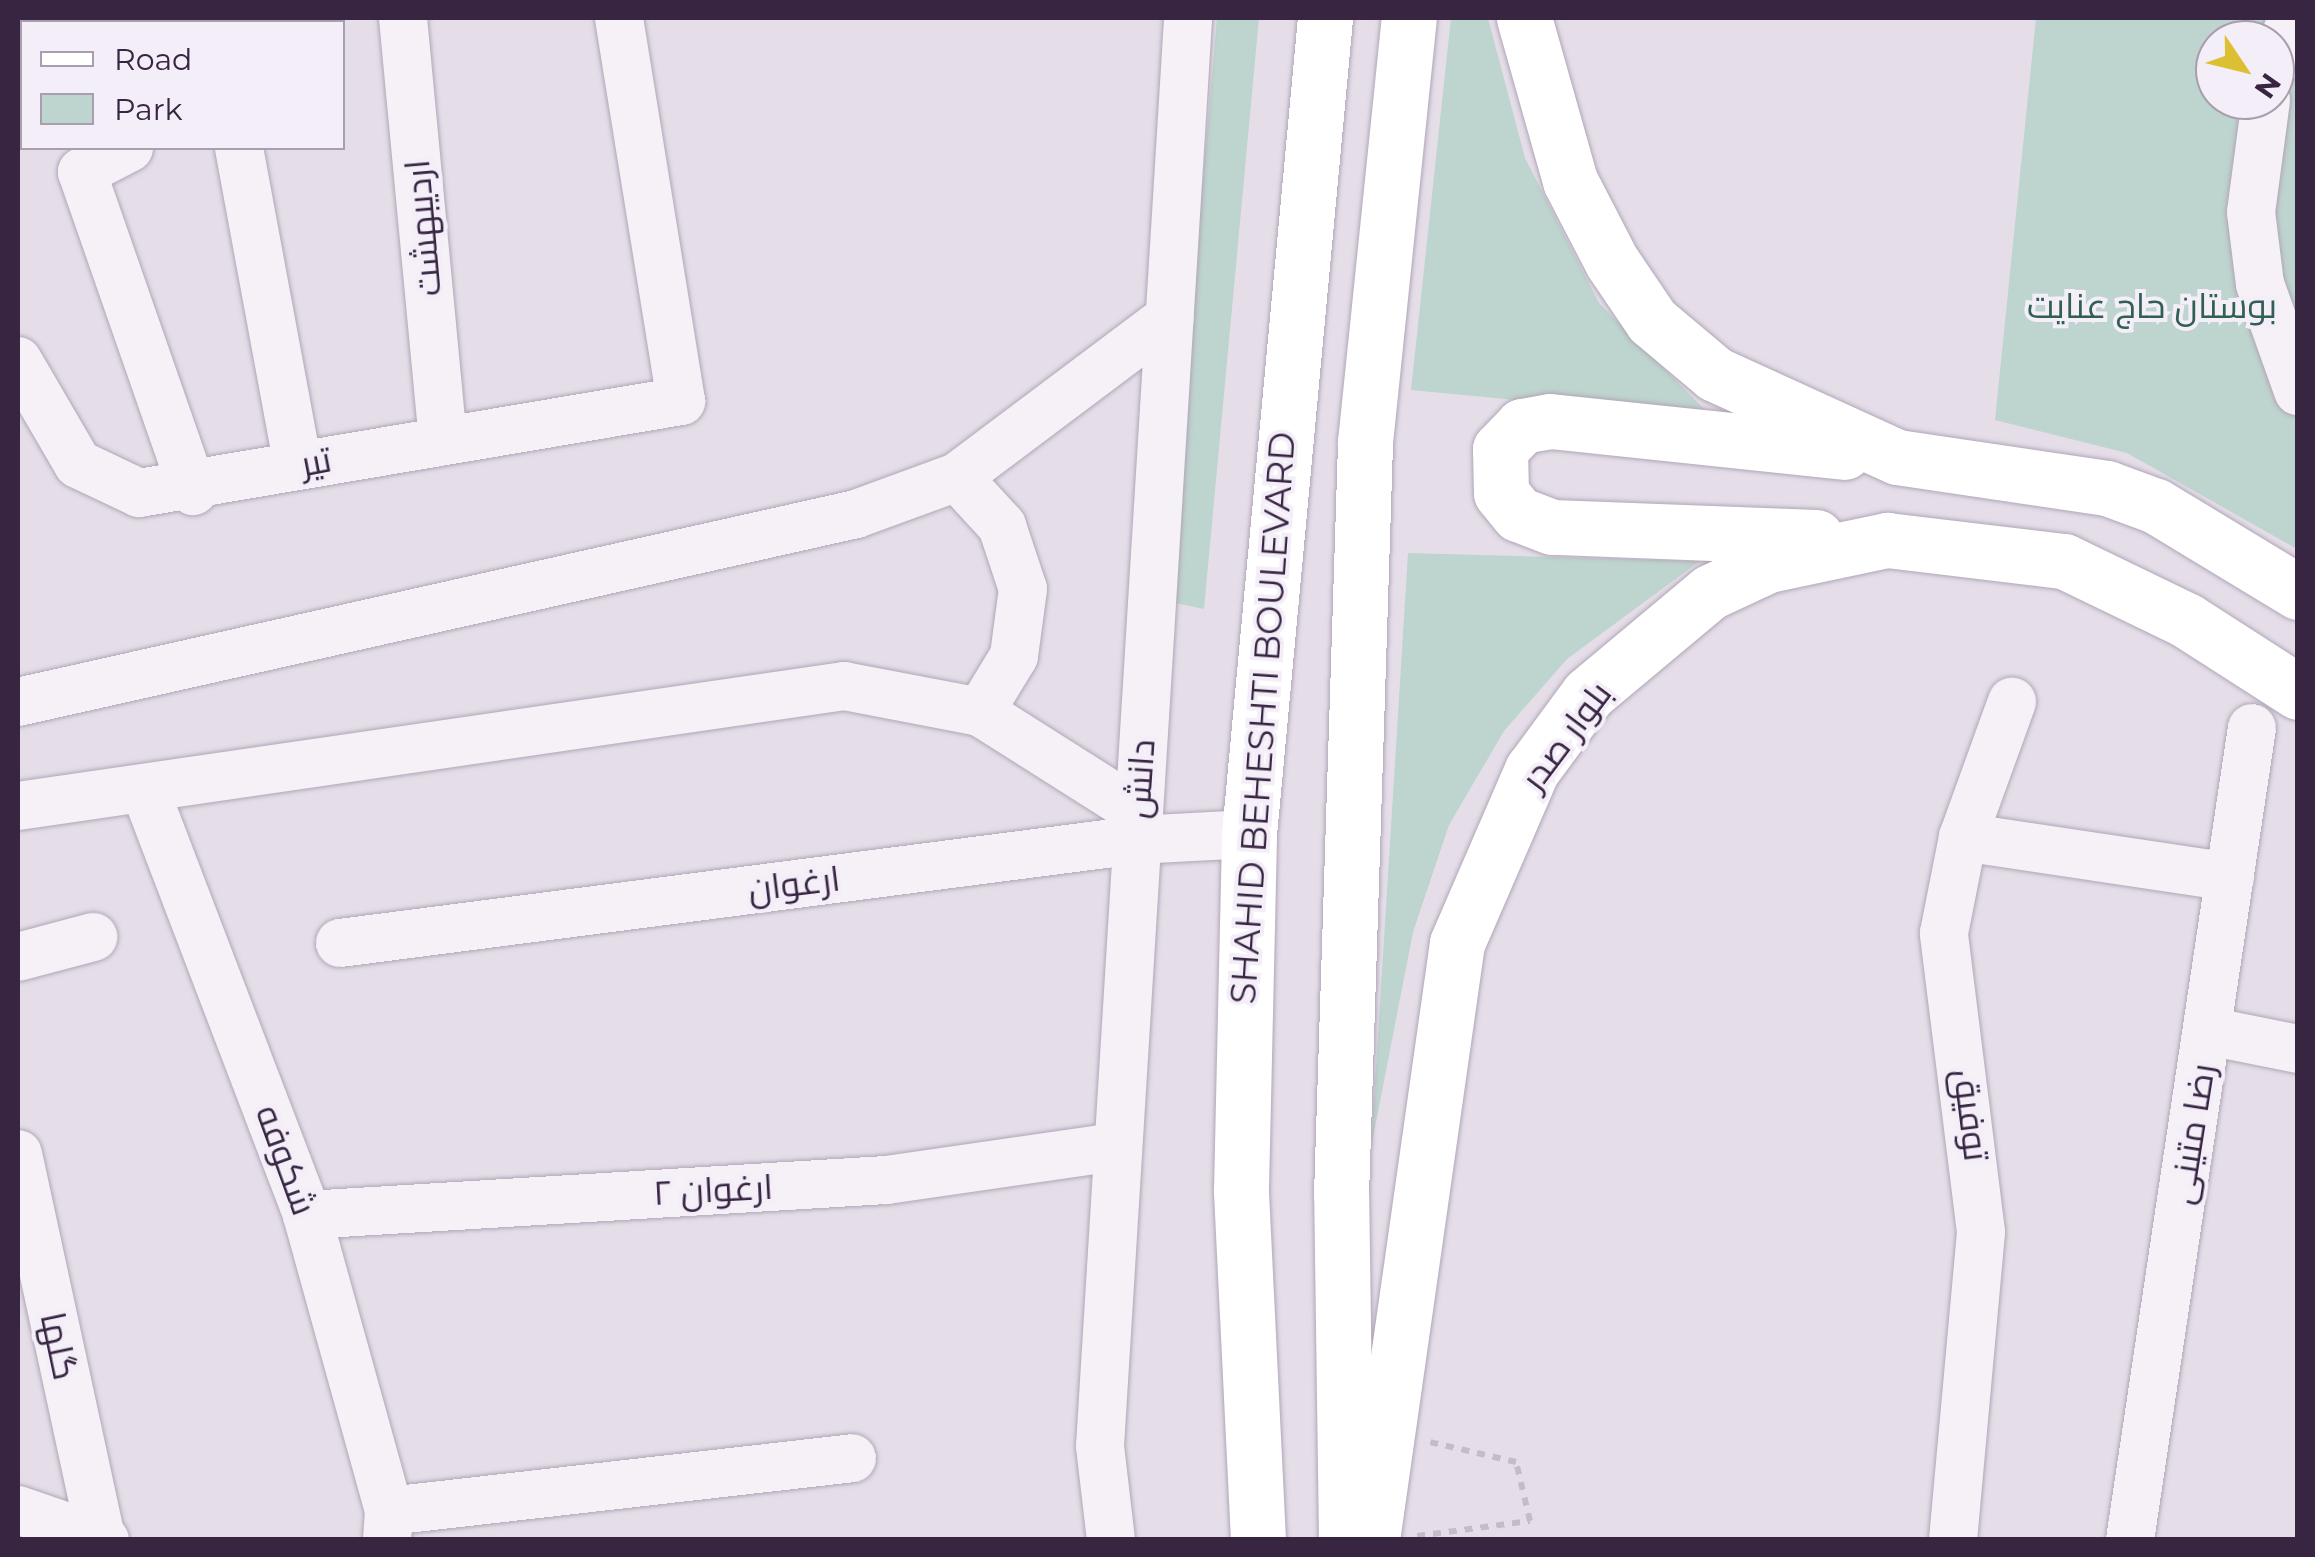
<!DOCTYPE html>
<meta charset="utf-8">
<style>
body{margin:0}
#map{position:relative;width:2315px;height:1557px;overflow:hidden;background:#e5dee9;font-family:Montserrat,Cairo,sans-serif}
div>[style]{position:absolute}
.green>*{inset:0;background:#bed4ce}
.path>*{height:6px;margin-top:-3px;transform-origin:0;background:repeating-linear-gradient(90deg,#c4bcc8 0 8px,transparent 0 16px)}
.roads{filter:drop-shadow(0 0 2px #b1a6b7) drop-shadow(0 0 2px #b1a6b7)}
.minor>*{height:48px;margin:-24px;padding:0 24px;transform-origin:24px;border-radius:24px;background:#f5f1f7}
.major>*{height:55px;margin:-27.5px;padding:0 27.5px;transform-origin:27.5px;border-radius:27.5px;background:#fff}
.highway>*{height:55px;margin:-27.5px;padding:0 27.5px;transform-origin:27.5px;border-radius:27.5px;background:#fff}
span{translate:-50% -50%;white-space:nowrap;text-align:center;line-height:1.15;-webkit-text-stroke:8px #f3eef7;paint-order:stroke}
.street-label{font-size:35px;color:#372542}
.park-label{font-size:35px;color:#315f55}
.frame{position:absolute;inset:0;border:20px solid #372542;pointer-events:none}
.legend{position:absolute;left:20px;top:20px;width:325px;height:130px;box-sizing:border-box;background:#f3eef7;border:2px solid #a89eaf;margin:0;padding:12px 18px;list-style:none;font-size:30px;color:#372542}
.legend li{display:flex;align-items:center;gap:20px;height:50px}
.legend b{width:50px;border:2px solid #a89eaf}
.north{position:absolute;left:2195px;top:20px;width:100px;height:100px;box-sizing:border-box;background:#f3eef7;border:2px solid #a89eaf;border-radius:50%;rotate:125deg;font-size:28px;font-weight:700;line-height:40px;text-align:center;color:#372542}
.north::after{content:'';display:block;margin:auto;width:35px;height:45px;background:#ddbf34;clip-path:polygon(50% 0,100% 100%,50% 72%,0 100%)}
</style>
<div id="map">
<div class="green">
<i style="clip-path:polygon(1217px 18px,1259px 18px,1204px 609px,1166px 601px)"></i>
<i style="clip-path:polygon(1451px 18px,1488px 18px,1525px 158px,1599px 303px,1714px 419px,1411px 390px)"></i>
<i style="clip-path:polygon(evenodd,2036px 18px,2297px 18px,2297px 549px,2127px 453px,1995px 420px,2036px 18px,2215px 40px,2275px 40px,2275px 100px,2215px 100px,2215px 40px)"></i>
<i style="clip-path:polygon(1408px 553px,1700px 561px,1567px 659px,1504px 731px,1449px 825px,1413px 932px,1371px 1148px)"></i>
</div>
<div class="path">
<i style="left:1417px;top:1536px;width:114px;rotate:-7.6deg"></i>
<i style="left:1530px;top:1521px;width:61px;rotate:-103.3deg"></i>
<i style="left:1516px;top:1462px;width:88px;rotate:-166.9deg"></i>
</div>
<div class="roads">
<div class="minor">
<i style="left:403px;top:18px;width:422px;rotate:84.6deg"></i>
<i style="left:280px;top:22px;width:7px;rotate:-34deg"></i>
<i style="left:2275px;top:64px;width:49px;rotate:-69.7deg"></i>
<i style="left:2266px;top:100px;width:113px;rotate:97.6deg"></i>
<i style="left:2251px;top:212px;width:73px;rotate:82.9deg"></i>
<i style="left:2260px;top:284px;width:114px;rotate:70.4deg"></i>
<i style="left:129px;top:148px;width:53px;rotate:152.9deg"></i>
<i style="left:82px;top:172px;width:338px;rotate:70.8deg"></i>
<i style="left:239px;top:148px;width:322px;rotate:79.5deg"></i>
<i style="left:18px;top:361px;width:119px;rotate:59.8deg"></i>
<i style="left:78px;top:464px;width:68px;rotate:25.4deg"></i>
<i style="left:139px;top:493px;width:550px;rotate:-9.63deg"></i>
<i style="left:681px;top:401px;width:388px;rotate:-99.2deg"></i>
<i style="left:957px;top:477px;width:67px;rotate:47.4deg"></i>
<i style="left:1002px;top:526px;width:66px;rotate:71.6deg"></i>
<i style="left:1023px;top:589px;width:68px;rotate:97.7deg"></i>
<i style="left:1014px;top:656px;width:66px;rotate:121.3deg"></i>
<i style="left:18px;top:702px;width:859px;rotate:-12.64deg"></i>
<i style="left:856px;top:514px;width:108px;rotate:-20.1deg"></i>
<i style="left:957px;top:477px;width:266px;rotate:-36.9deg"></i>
<i style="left:145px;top:790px;width:455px;rotate:69.1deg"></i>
<i style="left:307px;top:1215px;width:307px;rotate:74.5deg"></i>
<i style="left:389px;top:1511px;width:29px;rotate:94deg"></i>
<i style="left:18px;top:806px;width:835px;rotate:-8.27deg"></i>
<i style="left:844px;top:686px;width:138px;rotate:10.8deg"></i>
<i style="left:980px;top:712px;width:187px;rotate:32.3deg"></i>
<i style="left:1963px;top:837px;width:270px;rotate:8.5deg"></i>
<i style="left:340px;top:943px;width:803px;rotate:-7.37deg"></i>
<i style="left:1136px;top:840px;width:113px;rotate:-3deg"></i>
<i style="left:18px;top:957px;width:78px;rotate:-14.9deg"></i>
<i style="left:2208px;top:1031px;width:92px;rotate:11.3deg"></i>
<i style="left:18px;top:1154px;width:393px;rotate:77.8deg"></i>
<i style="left:307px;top:1215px;width:580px;rotate:-3.46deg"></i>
<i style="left:886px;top:1180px;width:232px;rotate:-8.2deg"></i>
<i style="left:18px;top:1510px;width:92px;rotate:19deg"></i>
<i style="left:389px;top:1511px;width:466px;rotate:-6.5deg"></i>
<i style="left:1111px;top:1540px;width:95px;rotate:-96.7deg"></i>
<i style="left:1100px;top:1446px;width:1431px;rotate:-86.47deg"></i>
<i style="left:1953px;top:1540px;width:309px;rotate:-84.8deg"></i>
<i style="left:1981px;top:1232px;width:301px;rotate:-97.1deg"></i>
<i style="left:1944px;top:933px;width:98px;rotate:-78.8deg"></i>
<i style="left:1963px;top:837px;width:144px;rotate:-70.1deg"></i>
<i style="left:2130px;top:1540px;width:821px;rotate:-81.46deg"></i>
</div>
<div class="major">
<i style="left:1524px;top:18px;width:169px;rotate:74.2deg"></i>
<i style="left:1570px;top:181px;width:91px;rotate:62.6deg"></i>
<i style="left:1612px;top:262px;width:71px;rotate:55.9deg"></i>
<i style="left:1652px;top:321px;width:82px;rotate:40.1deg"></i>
<i style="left:1715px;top:374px;width:200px;rotate:24.5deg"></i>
<i style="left:1897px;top:457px;width:212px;rotate:8.4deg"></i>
<i style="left:2107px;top:488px;width:52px;rotate:20.2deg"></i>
<i style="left:2156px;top:506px;width:166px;rotate:31.2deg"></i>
<i style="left:1816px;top:537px;width:264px;rotate:-177.8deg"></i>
<i style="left:1552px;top:527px;width:36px;rotate:-159deg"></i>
<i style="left:1518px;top:514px;width:27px;rotate:-129deg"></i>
<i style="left:1501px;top:493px;width:44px;rotate:-91.3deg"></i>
<i style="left:1500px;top:449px;width:32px;rotate:-46deg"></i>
<i style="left:1522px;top:426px;width:28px;rotate:-10deg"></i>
<i style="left:1550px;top:421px;width:296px;rotate:6deg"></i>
<i style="left:1372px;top:1540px;width:603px;rotate:-81.9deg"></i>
<i style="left:1457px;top:943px;width:189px;rotate:-66.6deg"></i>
<i style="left:1532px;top:770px;width:94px;rotate:-53.6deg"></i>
<i style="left:1588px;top:694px;width:159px;rotate:-39.9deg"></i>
<i style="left:1710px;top:592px;width:64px;rotate:-25deg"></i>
<i style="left:1768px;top:565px;width:122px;rotate:-11.9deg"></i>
<i style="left:1887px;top:540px;width:178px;rotate:6.8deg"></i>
<i style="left:2064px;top:561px;width:136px;rotate:25.8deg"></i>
<i style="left:2186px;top:620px;width:133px;rotate:32.7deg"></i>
</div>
<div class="highway">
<i style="left:1258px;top:1540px;width:351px;rotate:-92.8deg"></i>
<i style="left:1241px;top:1189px;width:355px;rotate:-88.7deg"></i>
<i style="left:1249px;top:834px;width:820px;rotate:-84.68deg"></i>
<i style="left:1346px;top:1540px;width:345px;rotate:-90.8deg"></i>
<i style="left:1341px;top:1195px;width:753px;rotate:-88.17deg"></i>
<i style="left:1365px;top:442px;width:426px;rotate:-84.1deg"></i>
</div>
</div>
<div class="street-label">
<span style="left:423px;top:228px;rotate:-95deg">اردیبهشت</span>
<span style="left:316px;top:462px;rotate:-11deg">تیر</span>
<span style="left:1263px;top:718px;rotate:-86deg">SHAHID BEHESHTI BOULEVARD</span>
<span style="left:1566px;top:736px;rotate:-53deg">بلوار صدر</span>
<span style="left:1140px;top:779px;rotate:-86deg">دانش</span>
<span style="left:794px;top:884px;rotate:-7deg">ارغوان</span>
<span style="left:1971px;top:1115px;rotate:83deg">توفیق</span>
<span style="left:2192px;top:1134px;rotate:-81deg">رضا متینی</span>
<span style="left:286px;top:1160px;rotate:70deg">شکوفه</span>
<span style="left:713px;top:1190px;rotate:-3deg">ارغوان ۲</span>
<span style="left:59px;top:1346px;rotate:78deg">گلها</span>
</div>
<div class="park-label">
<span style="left:2152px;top:306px">بوستان حاج عنایت</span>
</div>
<div class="frame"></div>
<ul class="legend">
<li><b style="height:12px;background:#fff"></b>Road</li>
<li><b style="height:28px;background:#bed4ce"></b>Park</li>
</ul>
<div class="north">N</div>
</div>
